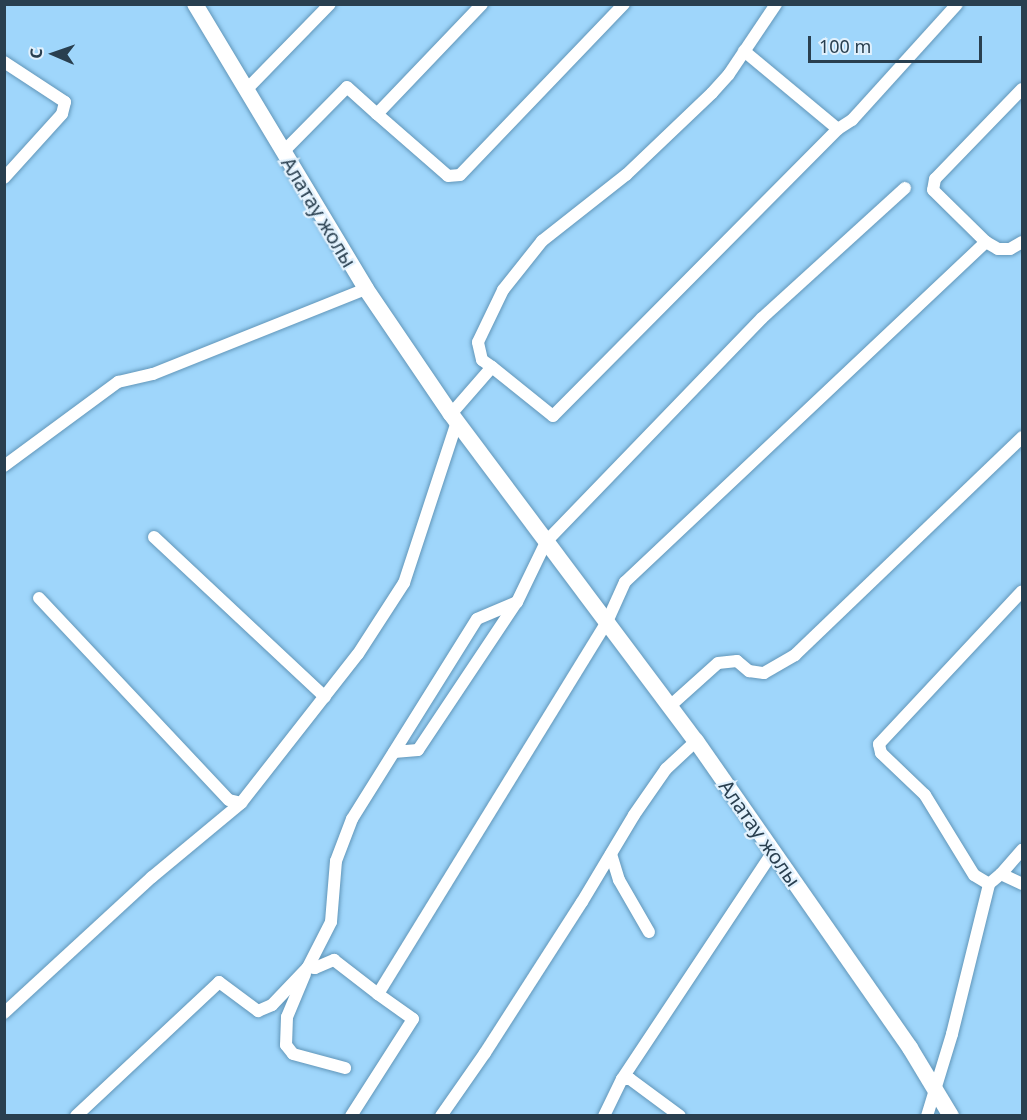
<!DOCTYPE html>
<meta charset="utf-8">
<style>
body{margin:0}
#map{position:relative;width:1027px;height:1120px;overflow:hidden;background:#9fd6fb;font-family:"Noto Sans",sans-serif}
div>[style]{position:absolute}
.roads{filter:drop-shadow(0 0 2px #6196b9) drop-shadow(0 0 2px #6196b9)}
.minor>*{height:12px;margin:-6px;padding:0 6px;transform-origin:6px;border-radius:6px;background:#fff}
.secondary>*{height:16px;margin:-8px;padding:0 8px;transform-origin:8px;border-radius:8px;background:#fff}
span{translate:-50% -50%;white-space:nowrap;text-align:center;line-height:1.15;-webkit-text-stroke:4.5px #e1f1fd;paint-order:stroke}
.street-label{font-size:20px;color:#293f4f}
.frame{position:absolute;inset:0;border:6px solid #293f4f;pointer-events:none}
.north{position:absolute;left:24px;top:24px;width:60px;height:60px;-webkit-text-stroke:4px #e1f1fd;paint-order:stroke;rotate:272deg;font-size:16px;font-weight:700;line-height:24px;text-align:center;color:#293f4f}
.north::after{content:'';display:block;margin:auto;width:21px;height:27px;background:#293f4f;clip-path:polygon(50% 0,100% 100%,50% 72%,0 100%)}
.scale{position:absolute;left:808px;top:36px;width:174px;height:27px;box-sizing:border-box;border:3px solid #293f4f;border-top:0;padding-left:8px;font-size:18px;line-height:21px;white-space:nowrap;color:#293f4f;-webkit-text-stroke:4px #e1f1fd;paint-order:stroke}
</style>
<div id="map">
<div class="roads">
<div class="minor">
<i style="left:744px;top:51px;width:122px;rotate:39.7deg"></i>
<i style="left:4px;top:62px;width:73px;rotate:33.3deg"></i>
<i style="left:65px;top:102px;width:12px;rotate:104deg"></i>
<i style="left:62px;top:114px;width:86px;rotate:132.2deg"></i>
<i style="left:1022px;top:89px;width:125px;rotate:134deg"></i>
<i style="left:935px;top:179px;width:11px;rotate:100deg"></i>
<i style="left:933px;top:190px;width:74px;rotate:44.5deg"></i>
<i style="left:986px;top:242px;width:14px;rotate:30deg"></i>
<i style="left:998px;top:249px;width:12px"></i>
<i style="left:1010px;top:249px;width:14px;rotate:-30deg"></i>
<i style="left:246px;top:90px;width:120px;rotate:-45.7deg"></i>
<i style="left:377px;top:114px;width:94px;rotate:41.1deg"></i>
<i style="left:448px;top:176px;width:12px;rotate:-5deg"></i>
<i style="left:460px;top:175px;width:237px;rotate:-46.2deg"></i>
<i style="left:283px;top:152px;width:91px;rotate:-45.4deg"></i>
<i style="left:347px;top:87px;width:40px;rotate:42deg"></i>
<i style="left:377px;top:114px;width:152px;rotate:-46.3deg"></i>
<i style="left:905px;top:188px;width:193px;rotate:137.7deg"></i>
<i style="left:762px;top:318px;width:311px;rotate:134deg"></i>
<i style="left:546px;top:542px;width:67px;rotate:115.8deg"></i>
<i style="left:517px;top:602px;width:43px;rotate:157deg"></i>
<i style="left:477px;top:619px;width:236px;rotate:122deg"></i>
<i style="left:352px;top:819px;width:45px;rotate:110.9deg"></i>
<i style="left:336px;top:861px;width:61px;rotate:94.7deg"></i>
<i style="left:331px;top:922px;width:51px;rotate:117.1deg"></i>
<i style="left:308px;top:967px;width:7px;rotate:8deg"></i>
<i style="left:315px;top:968px;width:21px;rotate:-23deg"></i>
<i style="left:334px;top:960px;width:56px;rotate:37.7deg"></i>
<i style="left:378px;top:994px;width:435px;rotate:-58.4deg"></i>
<i style="left:606px;top:624px;width:46px;rotate:-65.7deg"></i>
<i style="left:625px;top:582px;width:496px;rotate:-43.3deg"></i>
<i style="left:492px;top:367px;width:78px;rotate:38.8deg"></i>
<i style="left:553px;top:416px;width:404px;rotate:-45.2deg"></i>
<i style="left:838px;top:129px;width:17px;rotate:-33deg"></i>
<i style="left:852px;top:120px;width:156px;rotate:-47.8deg"></i>
<i style="left:451px;top:414px;width:62px;rotate:-48.9deg"></i>
<i style="left:492px;top:367px;width:12px;rotate:-145deg"></i>
<i style="left:482px;top:360px;width:18px;rotate:-103deg"></i>
<i style="left:478px;top:342px;width:58px;rotate:-64.3deg"></i>
<i style="left:503px;top:290px;width:63px;rotate:-51.5deg"></i>
<i style="left:542px;top:241px;width:107px;rotate:-38.2deg"></i>
<i style="left:626px;top:175px;width:119px;rotate:-43.6deg"></i>
<i style="left:712px;top:93px;width:25px;rotate:-48deg"></i>
<i style="left:729px;top:74px;width:84px;rotate:-56.1deg"></i>
<i style="left:4px;top:466px;width:142px;rotate:-36.4deg"></i>
<i style="left:118px;top:382px;width:36px;rotate:-13deg"></i>
<i style="left:153px;top:374px;width:229px;rotate:-21.8deg"></i>
<i style="left:154px;top:537px;width:234px;rotate:43.1deg"></i>
<i style="left:39px;top:598px;width:277px;rotate:46.8deg"></i>
<i style="left:229px;top:800px;width:12px;rotate:14deg"></i>
<i style="left:241px;top:803px;width:189px;rotate:-51.9deg"></i>
<i style="left:358px;top:654px;width:85px;rotate:-57.1deg"></i>
<i style="left:404px;top:583px;width:169px;rotate:-71.8deg"></i>
<i style="left:670px;top:706px;width:64px;rotate:-41.9deg"></i>
<i style="left:718px;top:663px;width:19px;rotate:-6deg"></i>
<i style="left:737px;top:661px;width:16px;rotate:40deg"></i>
<i style="left:749px;top:671px;width:15px;rotate:8deg"></i>
<i style="left:764px;top:673px;width:36px;rotate:-30deg"></i>
<i style="left:795px;top:655px;width:315px;rotate:-43.8deg"></i>
<i style="left:394px;top:752px;width:24px;rotate:-5deg"></i>
<i style="left:418px;top:750px;width:177px;rotate:-56.3deg"></i>
<i style="left:611px;top:854px;width:27px;rotate:73deg"></i>
<i style="left:619px;top:880px;width:60px;rotate:60deg"></i>
<i style="left:1001px;top:874px;width:32px;rotate:-49deg"></i>
<i style="left:989px;top:884px;width:17px;rotate:-149deg"></i>
<i style="left:974px;top:875px;width:94px;rotate:-121.5deg"></i>
<i style="left:925px;top:795px;width:61px;rotate:-136.3deg"></i>
<i style="left:881px;top:753px;width:9px;rotate:-103deg"></i>
<i style="left:879px;top:744px;width:209px;rotate:-46.9deg"></i>
<i style="left:305px;top:974px;width:47px;rotate:112.7deg"></i>
<i style="left:287px;top:1017px;width:28px;rotate:92deg"></i>
<i style="left:286px;top:1045px;width:11px;rotate:52deg"></i>
<i style="left:293px;top:1054px;width:54px;rotate:15.1deg"></i>
<i style="left:4px;top:1013px;width:201px;rotate:-42.6deg"></i>
<i style="left:152px;top:877px;width:116px;rotate:-39.7deg"></i>
<i style="left:622px;top:1079px;width:273px;rotate:-56.4deg"></i>
<i style="left:76px;top:1116px;width:196px;rotate:-43.1deg"></i>
<i style="left:219px;top:982px;width:49px;rotate:36.6deg"></i>
<i style="left:258px;top:1011px;width:15px;rotate:-23deg"></i>
<i style="left:272px;top:1005px;width:52px;rotate:-46.5deg"></i>
<i style="left:351px;top:1116px;width:115px;rotate:-57.4deg"></i>
<i style="left:413px;top:1019px;width:43px;rotate:-144.5deg"></i>
<i style="left:441px;top:1116px;width:77px;rotate:-55.1deg"></i>
<i style="left:485px;top:1053px;width:179px;rotate:-57.3deg"></i>
<i style="left:582px;top:902px;width:101px;rotate:-59.1deg"></i>
<i style="left:634px;top:815px;width:56px;rotate:-55.2deg"></i>
<i style="left:666px;top:769px;width:41px;rotate:-43deg"></i>
<i style="left:604px;top:1116px;width:41px;rotate:-64.1deg"></i>
<i style="left:622px;top:1079px;width:8px"></i>
<i style="left:630px;top:1079px;width:62px;rotate:36.5deg"></i>
<i style="left:927px;top:1116px;width:86px;rotate:-73deg"></i>
<i style="left:952px;top:1034px;width:154px;rotate:-76.1deg"></i>
<i style="left:989px;top:884px;width:16px;rotate:-40deg"></i>
<i style="left:1001px;top:874px;width:23px;rotate:25deg"></i>
</div>
<div class="secondary">
<i style="left:195px;top:4px;width:332px;rotate:59deg"></i>
<i style="left:366px;top:289px;width:151px;rotate:55.8deg"></i>
<i style="left:451px;top:414px;width:409px;rotate:53.2deg"></i>
<i style="left:696px;top:741px;width:374px;rotate:55.1deg"></i>
<i style="left:910px;top:1048px;width:79px;rotate:58.9deg"></i>
</div>
</div>
<div class="street-label">
<span style="left:319px;top:212px;rotate:59deg">Алатау жолы</span>
<span style="left:760px;top:833px;rotate:55deg">Алатау жолы</span>
</div>
<div class="frame"></div>
<div class="north">С</div>
<div class="scale">100 m</div>
</div>
